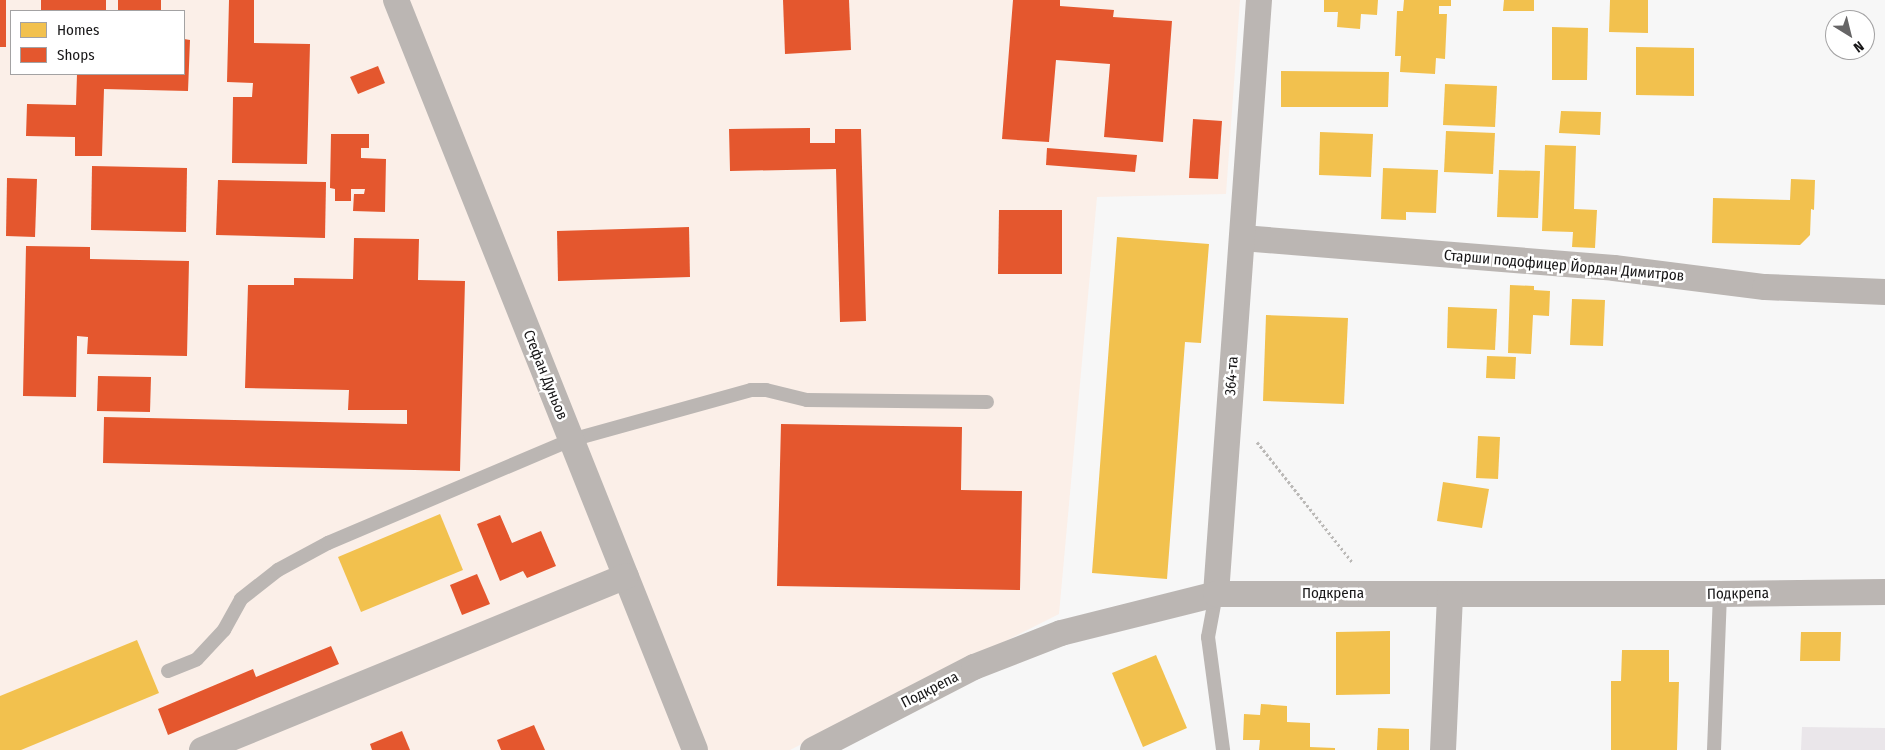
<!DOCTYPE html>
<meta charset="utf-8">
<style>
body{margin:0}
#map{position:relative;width:1885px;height:750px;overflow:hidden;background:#f7f7f7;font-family:"Fira Sans Condensed",sans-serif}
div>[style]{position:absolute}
.commercial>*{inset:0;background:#fbefe8}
.built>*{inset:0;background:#eae6ea}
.homes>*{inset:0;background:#f2c14e}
.shops>*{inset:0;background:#e4572e}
.path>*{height:3px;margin-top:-1.5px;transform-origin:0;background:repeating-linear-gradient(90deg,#bbb9b7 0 2.5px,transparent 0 5px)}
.service>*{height:14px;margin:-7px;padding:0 7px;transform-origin:7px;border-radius:7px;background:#bbb6b3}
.minor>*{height:26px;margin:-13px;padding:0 13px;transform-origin:13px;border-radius:13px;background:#bbb6b3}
span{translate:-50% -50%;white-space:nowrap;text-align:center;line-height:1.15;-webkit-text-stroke:5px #fff;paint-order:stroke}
.street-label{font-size:15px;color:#181718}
.legend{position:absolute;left:10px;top:10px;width:175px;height:65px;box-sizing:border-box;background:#fff;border:1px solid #a3a2a3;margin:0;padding:6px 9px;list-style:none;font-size:15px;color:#181718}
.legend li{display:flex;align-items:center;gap:10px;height:25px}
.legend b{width:25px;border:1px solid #a3a2a3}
.north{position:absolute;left:1825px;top:10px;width:50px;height:50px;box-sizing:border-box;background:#fff;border:1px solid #a3a2a3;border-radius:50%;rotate:144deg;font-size:14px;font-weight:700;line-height:20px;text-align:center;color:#181718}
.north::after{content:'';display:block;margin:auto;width:18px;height:22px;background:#666566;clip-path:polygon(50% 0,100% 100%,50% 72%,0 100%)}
</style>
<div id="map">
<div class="commercial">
<i style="clip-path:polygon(evenodd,0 0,1240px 0,1226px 194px,1097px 197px,1059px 614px,790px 750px,0 750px,0 0,11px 11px,184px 11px,184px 74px,11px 74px,11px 11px)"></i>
</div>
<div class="built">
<i style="clip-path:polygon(1802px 727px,1885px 728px,1885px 750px,1801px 750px)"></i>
</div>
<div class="homes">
<i style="clip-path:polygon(1324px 0,1378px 0,1377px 15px,1361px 14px,1360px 29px,1337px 27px,1338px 12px,1324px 12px)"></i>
<i style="clip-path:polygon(1404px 0,1451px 0,1451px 6px,1439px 6px,1439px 14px,1447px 14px,1445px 59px,1436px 58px,1435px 74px,1400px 72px,1401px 56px,1395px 56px,1397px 11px,1403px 11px)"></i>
<i style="clip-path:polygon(1504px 0,1534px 0,1534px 11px,1503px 11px)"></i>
<i style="clip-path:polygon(1610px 0,1648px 0,1648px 33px,1609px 32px)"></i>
<i style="clip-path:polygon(1552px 27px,1588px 28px,1587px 80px,1552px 80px)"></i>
<i style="clip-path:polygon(1636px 47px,1694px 48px,1694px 96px,1636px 95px)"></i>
<i style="clip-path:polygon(1281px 71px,1389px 72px,1388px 107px,1281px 107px)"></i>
<i style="clip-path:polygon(1445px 84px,1497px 86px,1495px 127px,1443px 125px)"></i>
<i style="clip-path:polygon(1561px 111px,1601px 112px,1600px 135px,1559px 133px)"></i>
<i style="clip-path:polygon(1446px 131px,1495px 133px,1493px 174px,1444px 172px)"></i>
<i style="clip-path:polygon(1320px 132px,1373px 134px,1371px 177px,1319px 175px)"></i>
<i style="clip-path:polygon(1545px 145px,1576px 146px,1574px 209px,1597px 210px,1595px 248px,1572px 247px,1573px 232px,1542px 231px)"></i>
<i style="clip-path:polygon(1383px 168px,1438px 170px,1436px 213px,1406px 212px,1406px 220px,1381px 219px)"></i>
<i style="clip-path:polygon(1499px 170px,1540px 171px,1538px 218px,1497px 217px)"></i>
<i style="clip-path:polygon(1791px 179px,1815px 180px,1814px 210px,1811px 209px,1810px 235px,1800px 245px,1712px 243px,1713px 198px,1790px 200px)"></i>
<i style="clip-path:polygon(1117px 237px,1209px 244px,1201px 343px,1185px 342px,1167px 579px,1092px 573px)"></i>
<i style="clip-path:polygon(1510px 285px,1534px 286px,1534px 290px,1550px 291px,1549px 316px,1533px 315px,1531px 354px,1508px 353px)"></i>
<i style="clip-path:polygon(1572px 299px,1605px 300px,1603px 346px,1570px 345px)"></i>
<i style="clip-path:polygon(1448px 307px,1497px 309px,1495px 350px,1447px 348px)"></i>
<i style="clip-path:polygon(1266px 315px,1348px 318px,1344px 404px,1263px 401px)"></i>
<i style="clip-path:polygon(1487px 356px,1516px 357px,1515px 379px,1486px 378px)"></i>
<i style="clip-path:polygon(1478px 436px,1500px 437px,1498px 479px,1476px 478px)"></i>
<i style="clip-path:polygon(1443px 482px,1489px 489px,1482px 528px,1437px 521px)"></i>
<i style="clip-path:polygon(440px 514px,463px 570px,361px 612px,338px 557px)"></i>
<i style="clip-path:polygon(1390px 631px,1390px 694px,1336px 695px,1336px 632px)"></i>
<i style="clip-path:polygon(1801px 632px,1841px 632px,1840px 661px,1800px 661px)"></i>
<i style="clip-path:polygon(137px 640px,159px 693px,21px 750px,0 750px,0 696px)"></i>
<i style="clip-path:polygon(1622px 650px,1669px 650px,1669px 682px,1679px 682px,1677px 750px,1611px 750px,1611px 681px,1621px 681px)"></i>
<i style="clip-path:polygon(1156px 655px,1187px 728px,1143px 747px,1112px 673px)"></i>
<i style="clip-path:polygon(1261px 704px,1287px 706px,1287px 722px,1310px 723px,1310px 747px,1335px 748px,1335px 750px,1259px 750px,1260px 740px,1243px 740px,1244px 714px,1260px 715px)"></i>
<i style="clip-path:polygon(1378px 728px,1409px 729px,1409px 750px,1377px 750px)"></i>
</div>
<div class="shops">
<i style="clip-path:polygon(0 0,6px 0,6px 47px,0 47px)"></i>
<i style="clip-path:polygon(41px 0,106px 0,106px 11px,41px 11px)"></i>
<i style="clip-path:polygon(118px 0,161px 0,161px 11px,118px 11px)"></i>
<i style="clip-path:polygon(229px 0,254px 0,254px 43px,310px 44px,307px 164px,232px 163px,233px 97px,252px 97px,253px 83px,227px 82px)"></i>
<i style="clip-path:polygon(783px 0,849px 0,851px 50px,785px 54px)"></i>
<i style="clip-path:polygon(1013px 0,1060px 0,1060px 6px,1114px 10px,1113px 17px,1172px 21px,1163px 142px,1104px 137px,1110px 64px,1056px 60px,1049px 142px,1002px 139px)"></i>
<i style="clip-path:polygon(184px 39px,190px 40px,188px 91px,104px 89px,102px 156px,75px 156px,75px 137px,26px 136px,27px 104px,76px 105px,77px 74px,184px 74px)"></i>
<i style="clip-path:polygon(378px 66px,385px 83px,358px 94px,350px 77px)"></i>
<i style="clip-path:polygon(1193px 119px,1222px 121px,1218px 179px,1189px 178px)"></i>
<i style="clip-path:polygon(810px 128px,810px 143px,835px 143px,835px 129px,861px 129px,866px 321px,840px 322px,836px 169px,730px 171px,729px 129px)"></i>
<i style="clip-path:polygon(331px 134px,369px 134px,369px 148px,361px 148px,361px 158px,386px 159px,385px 212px,353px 211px,354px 194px,364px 194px,365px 189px,351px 189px,351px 201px,335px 201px,335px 189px,330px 188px)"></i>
<i style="clip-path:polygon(1047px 148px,1137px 155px,1135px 172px,1046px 165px)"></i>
<i style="clip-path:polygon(92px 166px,187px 168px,186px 232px,91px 230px)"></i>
<i style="clip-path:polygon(7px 178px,37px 179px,35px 237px,6px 236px)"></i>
<i style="clip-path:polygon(218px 180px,326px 182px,325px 238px,216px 235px)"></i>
<i style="clip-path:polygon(999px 210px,1062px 210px,1062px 274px,998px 274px)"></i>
<i style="clip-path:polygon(689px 227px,690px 277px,558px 281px,557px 231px)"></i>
<i style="clip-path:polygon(354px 238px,419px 239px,418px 280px,465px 281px,460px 471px,103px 463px,104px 417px,407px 424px,407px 410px,348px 410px,349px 390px,245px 388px,248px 285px,294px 285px,294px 278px,353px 279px)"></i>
<i style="clip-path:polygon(26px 246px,90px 247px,90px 259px,189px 261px,187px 356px,87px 354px,88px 337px,77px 336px,76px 397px,23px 396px)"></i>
<i style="clip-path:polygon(98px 376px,151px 377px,150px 412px,97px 411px)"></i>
<i style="clip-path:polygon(781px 424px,962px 427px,961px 490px,1022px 491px,1020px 590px,777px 586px)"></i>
<i style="clip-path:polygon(500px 515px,512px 543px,541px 531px,556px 566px,527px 578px,523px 571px,500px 581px,477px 524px)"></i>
<i style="clip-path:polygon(477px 574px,490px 604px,462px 615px,450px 585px)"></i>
<i style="clip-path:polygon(331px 646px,339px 664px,168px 735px,158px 709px,253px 669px,256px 677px)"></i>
<i style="clip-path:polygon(534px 725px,545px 750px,501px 750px,497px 740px)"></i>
<i style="clip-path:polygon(402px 731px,410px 750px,372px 750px,370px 744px)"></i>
</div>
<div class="path">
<i style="left:1257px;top:442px;width:154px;rotate:51.6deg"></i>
</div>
<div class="service">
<i style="left:1216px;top:594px;width:44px;rotate:100.5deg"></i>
<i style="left:1208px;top:637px;width:114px;rotate:82.4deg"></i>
<i style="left:168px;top:671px;width:31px;rotate:-22deg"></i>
<i style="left:197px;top:659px;width:40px;rotate:-47deg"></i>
<i style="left:224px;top:630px;width:35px;rotate:-61deg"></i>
<i style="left:241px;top:599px;width:47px;rotate:-38.1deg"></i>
<i style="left:278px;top:570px;width:57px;rotate:-28.4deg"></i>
<i style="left:328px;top:543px;width:264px;rotate:-23deg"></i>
<i style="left:571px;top:440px;width:187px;rotate:-15.5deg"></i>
<i style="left:751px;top:390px;width:15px"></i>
<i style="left:766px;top:390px;width:42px;rotate:13.7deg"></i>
<i style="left:807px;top:400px;width:180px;rotate:0.6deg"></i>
<i style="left:1714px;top:750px;width:156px;rotate:-87.8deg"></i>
</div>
<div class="minor">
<i style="left:396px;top:0;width:807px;rotate:68.26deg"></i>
<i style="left:1242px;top:238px;width:373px;rotate:4.6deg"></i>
<i style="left:1614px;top:268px;width:152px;rotate:7.2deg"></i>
<i style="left:1765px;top:287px;width:120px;rotate:2.4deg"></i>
<i style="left:1216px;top:594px;width:596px;rotate:-85.86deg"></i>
<i style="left:202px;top:750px;width:458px;rotate:-22.3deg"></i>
<i style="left:813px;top:750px;width:181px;rotate:-27.3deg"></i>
<i style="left:974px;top:667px;width:93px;rotate:-21.3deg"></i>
<i style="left:1061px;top:633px;width:160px;rotate:-14.1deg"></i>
<i style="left:1216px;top:594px;width:504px"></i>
<i style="left:1720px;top:594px;width:165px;rotate:-0.7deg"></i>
<i style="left:1443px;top:750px;width:155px;rotate:-87.4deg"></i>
</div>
<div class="street-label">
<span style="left:1564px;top:266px;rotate:5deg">Старши подофицер Йордан Димитров</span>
<span style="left:545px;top:375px;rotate:68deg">Стефан Дуньов</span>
<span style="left:1232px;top:376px;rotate:-86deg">364-та</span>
<span style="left:1333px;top:594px">Подкрепа</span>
<span style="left:1738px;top:594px;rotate:-1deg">Подкрепа</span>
<span style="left:930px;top:690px;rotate:-27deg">Подкрепа</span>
</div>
<ul class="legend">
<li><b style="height:14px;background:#f2c14e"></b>Homes</li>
<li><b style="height:14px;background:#e4572e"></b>Shops</li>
</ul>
<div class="north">N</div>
</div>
